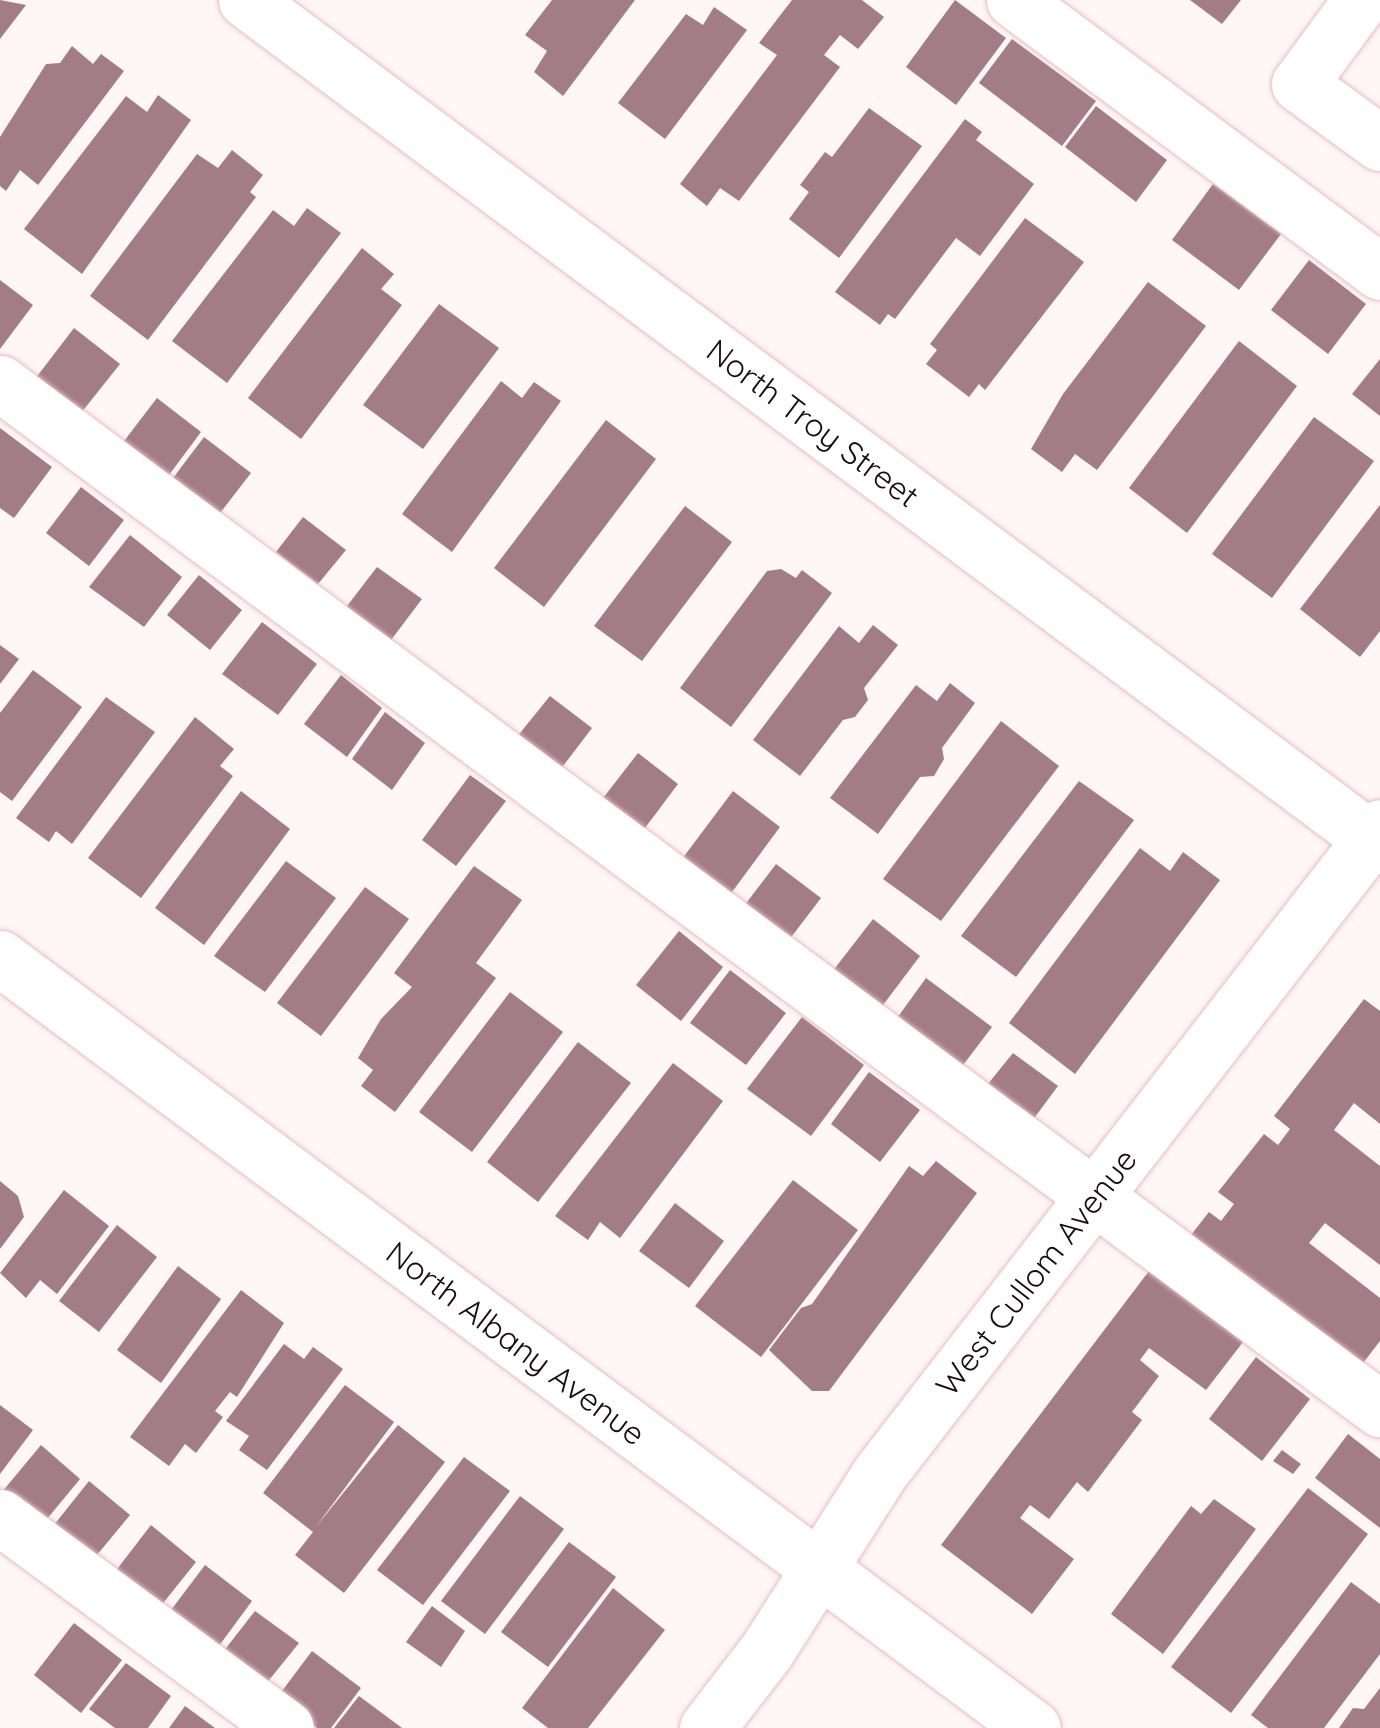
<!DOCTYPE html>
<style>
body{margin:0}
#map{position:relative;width:1380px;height:1728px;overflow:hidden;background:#fff6f8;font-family:Quicksand,sans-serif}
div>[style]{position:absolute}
.building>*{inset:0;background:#a27c86}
.roads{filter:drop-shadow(0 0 2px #e7bdc7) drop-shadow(0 0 2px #e7bdc7)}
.minor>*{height:55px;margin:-27.5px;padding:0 27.5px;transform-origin:27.5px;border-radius:27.5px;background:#fff}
span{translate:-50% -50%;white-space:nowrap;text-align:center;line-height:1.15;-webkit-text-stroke:8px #fff;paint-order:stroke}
.street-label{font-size:32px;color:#1a0d10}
</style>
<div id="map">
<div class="building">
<i style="clip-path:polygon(0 0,26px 5px,0 39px)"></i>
<i style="clip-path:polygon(552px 0,635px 0,563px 96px,534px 72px,547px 51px,525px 35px)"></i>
<i style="clip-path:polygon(792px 0,862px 0,884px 17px,858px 49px,840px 35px,824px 55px,840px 67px,739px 201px,720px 188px,707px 206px,680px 184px,777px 55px,759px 43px)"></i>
<i style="clip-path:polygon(955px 0,1006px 38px,956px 105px,906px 67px)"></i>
<i style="clip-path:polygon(1190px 0,1241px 0,1222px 24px)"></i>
<i style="clip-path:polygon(714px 7px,747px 30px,665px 139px,618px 103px,686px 14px,703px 25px)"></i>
<i style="clip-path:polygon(1012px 39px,1096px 101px,1062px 146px,979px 83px)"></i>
<i style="clip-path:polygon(72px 46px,93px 64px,101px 54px,124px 71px,38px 185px,20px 170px,6px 191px,0 186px,0 137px,46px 64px,60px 63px)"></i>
<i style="clip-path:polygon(158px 95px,191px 120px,82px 274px,24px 229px,126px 96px,147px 112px)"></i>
<i style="clip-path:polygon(1096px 106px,1167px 160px,1136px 202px,1065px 147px)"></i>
<i style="clip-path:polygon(869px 108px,922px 146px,839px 258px,789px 219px,809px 192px,800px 185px,825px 152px,832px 157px)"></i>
<i style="clip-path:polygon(965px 119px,982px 132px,976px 140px,1034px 184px,980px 256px,956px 238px,895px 319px,888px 314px,880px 325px,835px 292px)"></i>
<i style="clip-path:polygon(232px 150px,263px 175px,250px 192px,256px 197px,148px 340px,90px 296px,197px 154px,218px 168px)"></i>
<i style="clip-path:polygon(1213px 184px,1281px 234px,1239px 290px,1172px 240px)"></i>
<i style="clip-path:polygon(307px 208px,341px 233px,227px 383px,172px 341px,273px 210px,294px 226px)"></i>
<i style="clip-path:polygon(1025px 218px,1084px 262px,985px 390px,979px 384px,969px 397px,926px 364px,937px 350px,930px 344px)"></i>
<i style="clip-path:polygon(362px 248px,394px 274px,381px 289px,402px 305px,301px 439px,248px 398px)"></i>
<i style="clip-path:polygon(1309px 260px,1366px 304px,1328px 354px,1271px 310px)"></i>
<i style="clip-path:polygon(0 280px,33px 305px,0 349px)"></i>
<i style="clip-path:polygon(1148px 282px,1206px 326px,1097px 470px,1075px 454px,1062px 472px,1031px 449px,1063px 394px)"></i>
<i style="clip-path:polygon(439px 304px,499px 348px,423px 449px,363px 405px)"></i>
<i style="clip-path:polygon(74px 328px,120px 364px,81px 413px,35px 379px)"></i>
<i style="clip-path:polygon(1239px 341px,1297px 386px,1187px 533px,1129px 488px)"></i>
<i style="clip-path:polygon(1380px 359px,1380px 416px,1352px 394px)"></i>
<i style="clip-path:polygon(501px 381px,522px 398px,534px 382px,561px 401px,452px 552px,402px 514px)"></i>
<i style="clip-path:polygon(157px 398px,201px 432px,166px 479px,121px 445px)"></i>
<i style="clip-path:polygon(1314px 417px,1374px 461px,1272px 598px,1212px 554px)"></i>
<i style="clip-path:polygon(606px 420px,656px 459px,544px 607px,494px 568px)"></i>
<i style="clip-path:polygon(0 428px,52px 467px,14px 518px,0 508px)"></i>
<i style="clip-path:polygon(204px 437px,251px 473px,217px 517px,170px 482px)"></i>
<i style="clip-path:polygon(81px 487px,124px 520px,89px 566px,46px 533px)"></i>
<i style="clip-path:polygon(1380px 505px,1380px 631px,1360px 657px,1300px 609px)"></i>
<i style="clip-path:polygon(685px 506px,732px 542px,642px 661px,594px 626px)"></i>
<i style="clip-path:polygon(303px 517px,346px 550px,318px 584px,276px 552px)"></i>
<i style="clip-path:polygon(130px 535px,182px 577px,144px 627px,89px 587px)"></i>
<i style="clip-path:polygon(377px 567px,422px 599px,388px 644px,344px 610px)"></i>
<i style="clip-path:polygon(781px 569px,796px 578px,802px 570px,832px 593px,731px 727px,680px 688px,767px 571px)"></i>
<i style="clip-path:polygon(199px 575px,242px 610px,210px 650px,167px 615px)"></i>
<i style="clip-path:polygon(262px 622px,317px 664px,278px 715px,222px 674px)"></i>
<i style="clip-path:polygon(873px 625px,898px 645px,864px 688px,868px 700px,855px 717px,843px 720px,800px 776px,753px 740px,839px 626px,859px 643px)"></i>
<i style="clip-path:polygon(0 645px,19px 659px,0 684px)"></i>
<i style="clip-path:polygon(33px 670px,82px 707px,12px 801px,0 792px,0 713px)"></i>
<i style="clip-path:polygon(341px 675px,382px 708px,347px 757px,304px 724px)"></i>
<i style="clip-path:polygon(950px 683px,975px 703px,942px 748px,944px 759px,934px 776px,920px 777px,878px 834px,830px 798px,916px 685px,937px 701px)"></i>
<i style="clip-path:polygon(550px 696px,592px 728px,560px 770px,516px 738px)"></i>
<i style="clip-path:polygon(106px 697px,155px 732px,72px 844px,56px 831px,49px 842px,16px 818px)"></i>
<i style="clip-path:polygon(385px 712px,425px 743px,392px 790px,352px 759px)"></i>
<i style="clip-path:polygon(195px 717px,234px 749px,220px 766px,233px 776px,141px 898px,88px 858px)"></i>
<i style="clip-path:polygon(1001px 721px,1059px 766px,941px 921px,883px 879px)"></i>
<i style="clip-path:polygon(638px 753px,678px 784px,642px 832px,600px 802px)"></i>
<i style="clip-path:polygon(470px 775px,506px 801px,456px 866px,422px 840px)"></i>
<i style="clip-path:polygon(1079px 781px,1134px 820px,1016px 977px,961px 936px)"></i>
<i style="clip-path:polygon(241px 791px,290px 829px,204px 945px,155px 908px)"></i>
<i style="clip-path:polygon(733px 791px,780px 827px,729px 896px,682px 859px)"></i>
<i style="clip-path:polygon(1140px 848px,1170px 871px,1183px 852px,1220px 880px,1075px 1074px,1009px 1023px)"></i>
<i style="clip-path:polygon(286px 861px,336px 898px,265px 992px,214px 956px)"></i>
<i style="clip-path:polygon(776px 864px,821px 898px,789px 940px,744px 906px)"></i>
<i style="clip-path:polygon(474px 866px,522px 900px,476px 963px,496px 978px,395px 1112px,361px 1086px,373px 1070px,358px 1058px,381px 1019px,412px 987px,394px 973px)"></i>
<i style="clip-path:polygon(365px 887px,409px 919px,321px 1036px,277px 1003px)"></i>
<i style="clip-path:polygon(873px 919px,920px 956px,880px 1009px,832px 972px)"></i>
<i style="clip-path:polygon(679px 931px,723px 967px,681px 1021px,636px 985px)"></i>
<i style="clip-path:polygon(730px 970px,786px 1013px,746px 1065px,690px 1023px)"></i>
<i style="clip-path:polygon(926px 978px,992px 1027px,957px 1073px,892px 1025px)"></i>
<i style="clip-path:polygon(510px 992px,563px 1032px,472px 1152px,419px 1112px)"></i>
<i style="clip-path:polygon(1364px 999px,1380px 1011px,1380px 1124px,1354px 1103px,1334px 1130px,1380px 1166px,1380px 1265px,1325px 1223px,1309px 1243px,1380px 1298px,1380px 1341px,1357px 1371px,1187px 1240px,1209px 1212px,1221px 1221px,1234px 1204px,1218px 1192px,1264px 1134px,1278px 1145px,1290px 1129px,1274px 1116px)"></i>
<i style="clip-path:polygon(802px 1017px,864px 1065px,811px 1136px,747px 1089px)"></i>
<i style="clip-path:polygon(578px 1042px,631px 1083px,538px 1202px,487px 1162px)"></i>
<i style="clip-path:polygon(1013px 1053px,1058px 1086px,1029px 1125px,983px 1090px)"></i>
<i style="clip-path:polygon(673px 1063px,723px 1101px,620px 1238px,600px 1222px,588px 1240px,555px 1216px)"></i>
<i style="clip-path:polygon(869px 1072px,920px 1110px,880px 1162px,831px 1124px)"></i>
<i style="clip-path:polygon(936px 1161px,977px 1193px,829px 1391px,812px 1391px,769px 1350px,801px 1308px,812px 1304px,909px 1166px,923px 1176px)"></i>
<i style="clip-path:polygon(793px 1180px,858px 1230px,761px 1357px,695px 1306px)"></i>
<i style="clip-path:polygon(0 1181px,18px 1196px,24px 1217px,0 1249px)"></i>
<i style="clip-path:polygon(64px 1190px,109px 1226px,57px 1294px,40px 1280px,26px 1298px,0 1273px)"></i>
<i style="clip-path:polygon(675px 1203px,724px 1241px,689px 1288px,639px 1251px)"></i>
<i style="clip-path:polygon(117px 1225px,157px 1257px,99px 1332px,59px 1301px)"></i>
<i style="clip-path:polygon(178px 1266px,221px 1299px,161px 1383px,117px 1350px)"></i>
<i style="clip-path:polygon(1149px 1271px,1243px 1342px,1206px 1390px,1149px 1348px,1140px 1360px,1159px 1376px,1132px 1412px,1142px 1420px,1088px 1492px,1077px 1482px,1049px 1519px,1030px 1505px,1020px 1518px,1074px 1559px,1032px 1614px,941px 1545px)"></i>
<i style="clip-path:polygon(241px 1290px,284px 1323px,237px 1397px,230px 1392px,215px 1411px,223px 1417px,196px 1453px,185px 1444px,169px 1466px,130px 1437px)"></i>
<i style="clip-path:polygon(284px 1344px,304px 1359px,313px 1347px,343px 1369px,267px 1470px,239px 1450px,249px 1436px,226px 1421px)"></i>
<i style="clip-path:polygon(1256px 1357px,1310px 1399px,1262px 1461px,1209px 1419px)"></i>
<i style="clip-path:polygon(345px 1385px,394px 1422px,315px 1528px,398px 1425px,445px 1462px,344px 1593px,295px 1555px,313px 1532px,263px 1493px)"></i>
<i style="clip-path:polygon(0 1405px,33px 1430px,0 1474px)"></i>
<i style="clip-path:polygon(1348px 1434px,1380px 1459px,1380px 1528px,1315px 1478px)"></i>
<i style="clip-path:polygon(41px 1445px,80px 1479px,42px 1525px,2px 1492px)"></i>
<i style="clip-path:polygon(1282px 1450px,1301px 1464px,1293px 1474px,1273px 1461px)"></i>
<i style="clip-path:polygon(464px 1457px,510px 1491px,423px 1605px,377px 1570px)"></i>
<i style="clip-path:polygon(89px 1481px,130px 1515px,92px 1561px,50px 1530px)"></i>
<i style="clip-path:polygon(1308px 1488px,1368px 1534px,1231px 1713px,1171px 1667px)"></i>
<i style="clip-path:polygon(520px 1496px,564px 1529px,485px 1634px,441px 1601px)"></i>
<i style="clip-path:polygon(1214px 1499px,1256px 1529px,1163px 1654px,1111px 1614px,1191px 1506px,1201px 1514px)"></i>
<i style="clip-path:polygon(151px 1525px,196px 1562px,156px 1612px,111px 1577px)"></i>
<i style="clip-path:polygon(569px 1542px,616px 1577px,548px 1667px,501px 1632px)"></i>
<i style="clip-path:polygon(205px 1565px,252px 1601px,213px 1654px,165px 1618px)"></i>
<i style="clip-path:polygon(1351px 1582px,1380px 1604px,1380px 1654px,1324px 1728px,1268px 1728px,1251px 1715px)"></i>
<i style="clip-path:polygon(613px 1588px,665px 1630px,588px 1728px,548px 1728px,522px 1708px)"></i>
<i style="clip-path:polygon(432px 1606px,465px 1631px,441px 1667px,406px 1642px)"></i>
<i style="clip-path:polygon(255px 1611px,299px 1643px,261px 1690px,219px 1657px)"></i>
<i style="clip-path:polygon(74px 1623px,122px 1660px,81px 1713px,34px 1675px)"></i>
<i style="clip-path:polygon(312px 1651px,361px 1688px,331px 1728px,317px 1728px,276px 1699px)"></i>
<i style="clip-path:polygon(126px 1663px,171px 1696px,148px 1728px,115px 1728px,89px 1709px)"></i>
<i style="clip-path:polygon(1380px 1688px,1380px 1728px,1339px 1728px,1353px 1708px,1364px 1709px)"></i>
<i style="clip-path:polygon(359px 1696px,402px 1728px,334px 1728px)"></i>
<i style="clip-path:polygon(185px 1706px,215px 1728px,169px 1728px)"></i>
</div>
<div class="roads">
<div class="minor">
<i style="left:246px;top:0;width:1415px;rotate:36.72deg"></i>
<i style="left:1014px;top:0;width:456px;rotate:36.6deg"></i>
<i style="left:1361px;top:0;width:104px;rotate:126.4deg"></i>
<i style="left:1299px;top:84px;width:100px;rotate:36.1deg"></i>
<i style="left:0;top:383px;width:1720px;rotate:36.63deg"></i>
<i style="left:0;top:958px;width:1288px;rotate:36.7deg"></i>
<i style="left:0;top:1517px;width:355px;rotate:36.4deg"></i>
<i style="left:707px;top:1728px;width:98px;rotate:-52.4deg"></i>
<i style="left:767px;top:1650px;width:209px;rotate:-57.5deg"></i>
<i style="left:879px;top:1474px;width:818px;rotate:-52.25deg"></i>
</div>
</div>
<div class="street-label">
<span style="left:813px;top:423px;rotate:37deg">North Troy Street</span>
<span style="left:1036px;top:1272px;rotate:-52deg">West Cullom Avenue</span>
<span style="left:516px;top:1343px;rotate:37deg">North Albany Avenue</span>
</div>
</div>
